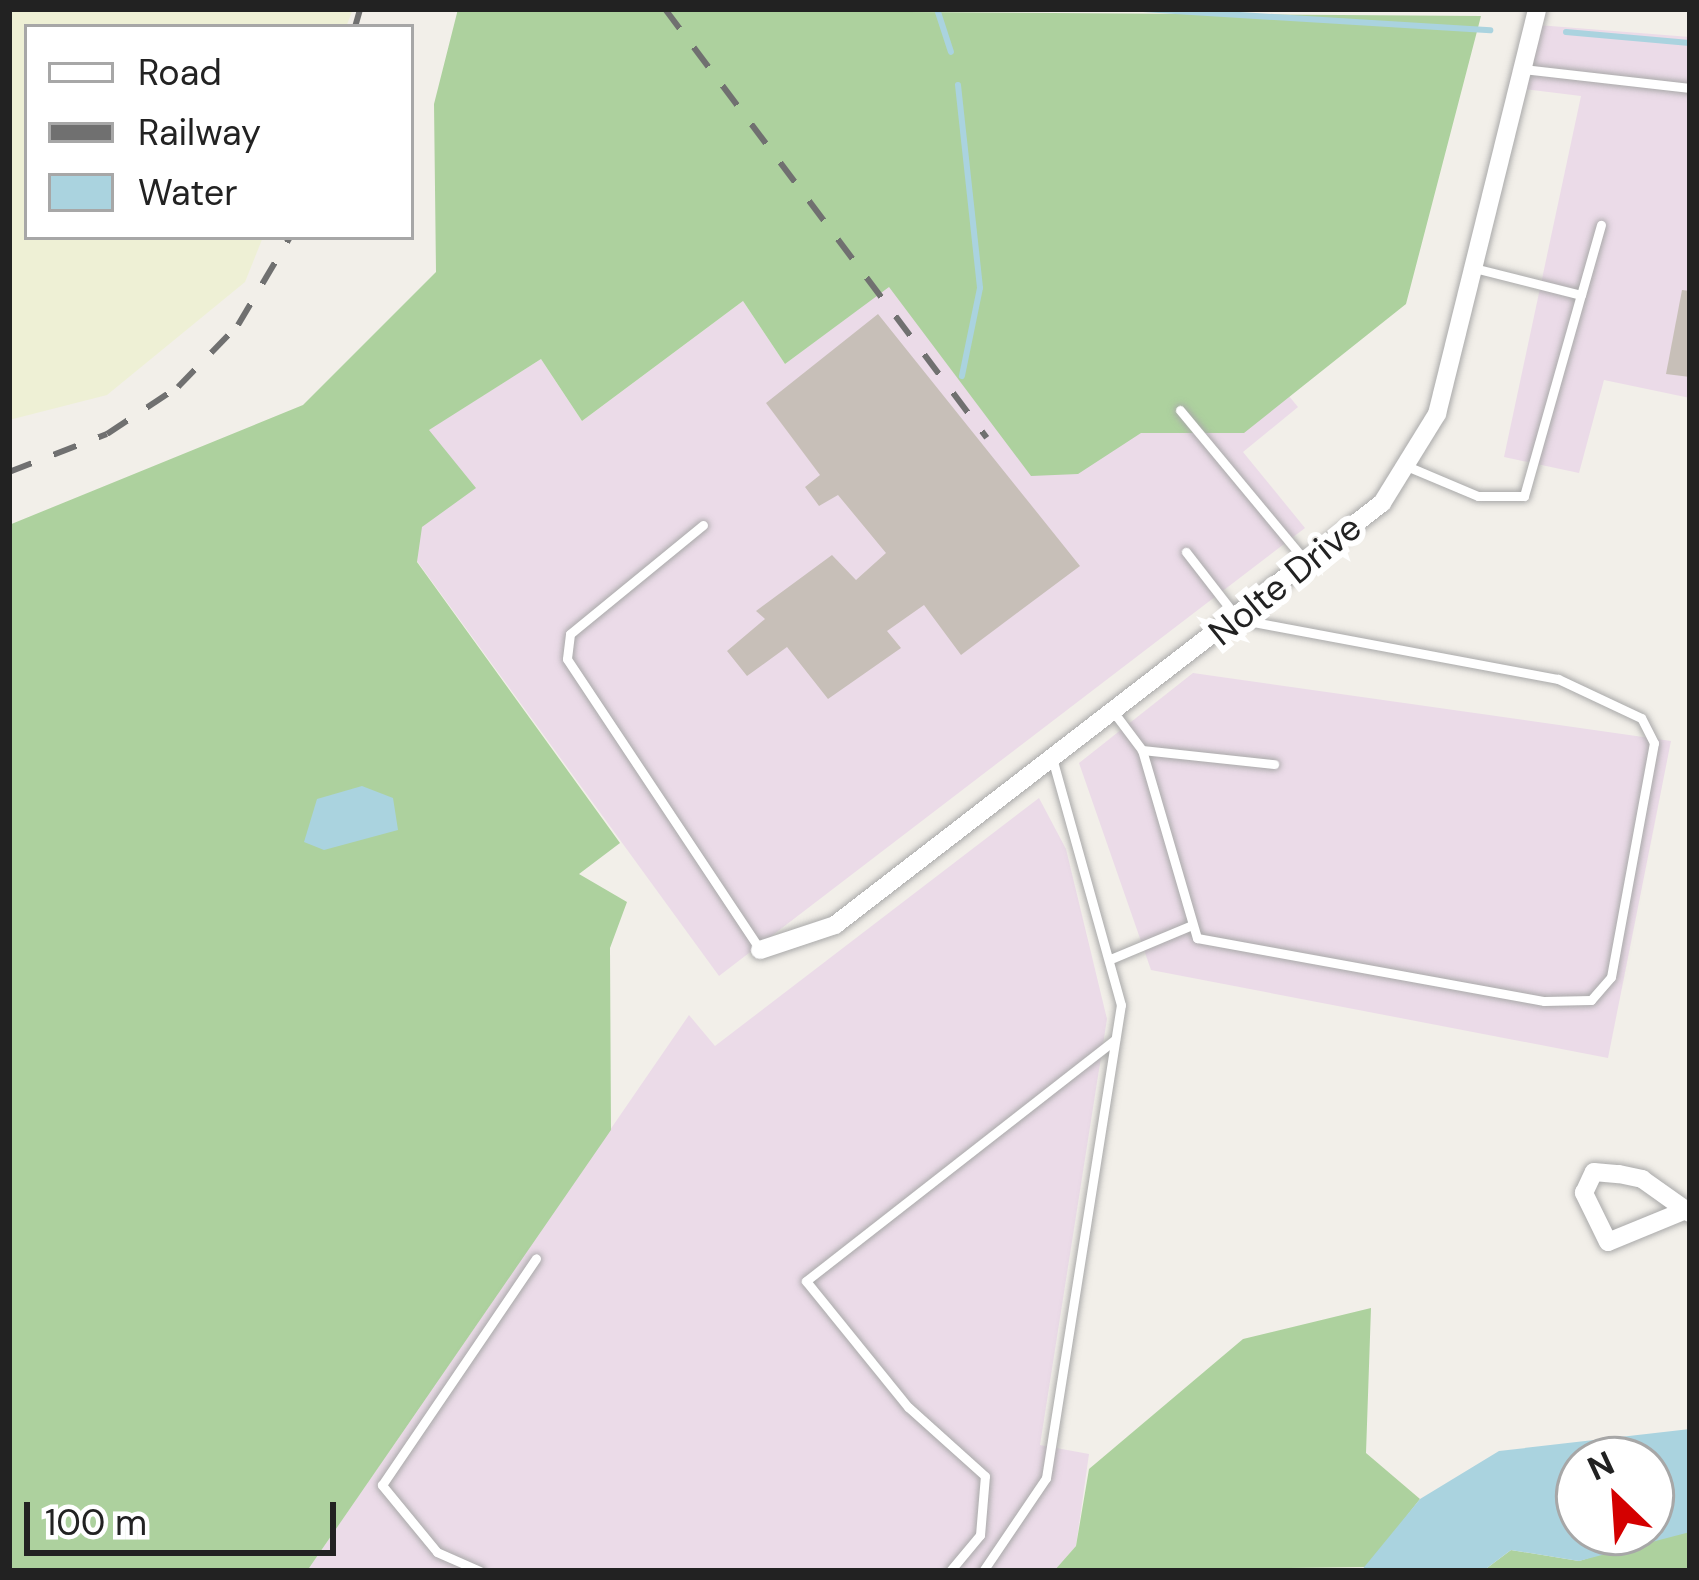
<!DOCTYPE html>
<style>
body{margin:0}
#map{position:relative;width:1699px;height:1580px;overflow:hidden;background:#f2efe9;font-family:"DM Sans",sans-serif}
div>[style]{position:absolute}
.industrial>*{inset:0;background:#ebdbe8}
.farmland>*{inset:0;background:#eef0d5}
.forest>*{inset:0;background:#add19e}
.water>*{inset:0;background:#aad3df}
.stream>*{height:6px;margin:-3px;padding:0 3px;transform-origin:3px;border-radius:3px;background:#aad3df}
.building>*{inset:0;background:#c7bfb8}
.roads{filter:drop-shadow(0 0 3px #a9a9a9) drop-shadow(0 0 3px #a9a9a9)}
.service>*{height:9px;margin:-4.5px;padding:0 4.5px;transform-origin:4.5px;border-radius:4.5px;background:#fff}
.minor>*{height:18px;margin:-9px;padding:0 9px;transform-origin:9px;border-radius:9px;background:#fff}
.rail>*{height:6px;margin-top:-3px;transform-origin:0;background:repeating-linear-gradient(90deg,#707070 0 24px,transparent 0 48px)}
span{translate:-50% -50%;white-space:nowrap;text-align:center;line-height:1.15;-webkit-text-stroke:12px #fff;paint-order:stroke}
.street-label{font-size:36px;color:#222}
.frame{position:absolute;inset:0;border:12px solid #222;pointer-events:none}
.legend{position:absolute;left:24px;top:24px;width:390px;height:216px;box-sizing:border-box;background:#fff;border:3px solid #a7a7a7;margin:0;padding:15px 21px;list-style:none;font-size:36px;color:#222}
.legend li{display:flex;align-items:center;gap:24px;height:60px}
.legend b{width:60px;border:3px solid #a7a7a7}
.north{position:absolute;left:1555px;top:1436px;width:120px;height:120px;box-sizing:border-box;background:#fff;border:3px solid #a7a7a7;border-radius:50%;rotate:335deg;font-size:33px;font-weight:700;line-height:48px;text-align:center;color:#222}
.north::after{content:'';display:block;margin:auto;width:42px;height:54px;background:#d40000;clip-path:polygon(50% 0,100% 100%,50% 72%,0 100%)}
.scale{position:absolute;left:24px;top:1502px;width:312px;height:54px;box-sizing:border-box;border:6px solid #222;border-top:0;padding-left:15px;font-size:36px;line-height:42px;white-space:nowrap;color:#222;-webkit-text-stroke:9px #fff;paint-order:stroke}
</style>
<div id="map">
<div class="industrial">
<i style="clip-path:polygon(1525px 24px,1690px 37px,1690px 398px,1604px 380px,1579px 473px,1504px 457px,1581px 96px,1508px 87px)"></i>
<i style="clip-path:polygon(889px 286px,988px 418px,1220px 313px,1298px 407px,1243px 452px,1305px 528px,719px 976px,417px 561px,428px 430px,541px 359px,582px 421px,743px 301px,785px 364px)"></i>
<i style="clip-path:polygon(1193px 673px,1671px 741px,1608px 1058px,1151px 970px,1079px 763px)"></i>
<i style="clip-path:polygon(1039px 798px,1066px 849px,1107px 1019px,1040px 1445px,1089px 1454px,1076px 1546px,1054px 1571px,307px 1571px,689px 1015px,715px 1046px)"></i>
</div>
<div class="farmland">
<i style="clip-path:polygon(9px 9px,353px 9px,346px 27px,27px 27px,27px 237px,263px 237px,245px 282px,107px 395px,9px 420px)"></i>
</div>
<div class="forest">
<i style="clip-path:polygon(458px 9px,1481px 16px,1406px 304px,1244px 433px,1141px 433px,1078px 474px,1031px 476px,889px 287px,785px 364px,743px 301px,582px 421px,541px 359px,429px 430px,476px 488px,422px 527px,417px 562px,620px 843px,579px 874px,627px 902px,610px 948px,611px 1130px,307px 1571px,9px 1571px,9px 525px,303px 405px,436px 272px,434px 104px)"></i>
<i style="clip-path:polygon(1371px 1308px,1366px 1453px,1420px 1499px,1367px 1567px,1054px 1571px,1076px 1546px,1089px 1469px,1243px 1339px)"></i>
<i style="clip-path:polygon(1680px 1529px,1690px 1532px,1690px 1571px,1483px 1571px,1511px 1550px,1579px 1561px)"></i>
</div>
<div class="water">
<i style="clip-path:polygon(362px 786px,393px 798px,398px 830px,324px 850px,304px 842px,317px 799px)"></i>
<i style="clip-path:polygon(evenodd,1690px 1429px,1690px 1532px,1579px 1561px,1511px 1550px,1483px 1571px,1361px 1571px,1420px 1499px,1499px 1451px,1690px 1429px,1579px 1460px,1651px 1460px,1651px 1532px,1579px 1532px,1579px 1460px)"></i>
</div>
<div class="stream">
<i style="left:937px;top:9px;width:45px;rotate:72deg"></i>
<i style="left:1143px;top:9px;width:348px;rotate:3.5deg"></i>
<i style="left:1566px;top:32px;width:124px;rotate:5.1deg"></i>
<i style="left:958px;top:85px;width:204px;rotate:83.8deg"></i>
<i style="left:980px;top:288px;width:90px;rotate:101.6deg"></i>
</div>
<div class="building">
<i style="clip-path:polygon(1682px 290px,1690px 291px,1690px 377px,1666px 374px)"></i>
<i style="clip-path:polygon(878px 314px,1080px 566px,961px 655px,924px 605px,887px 631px,901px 648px,828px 699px,787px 647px,747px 676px,727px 651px,765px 619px,756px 611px,832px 555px,856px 580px,886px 553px,838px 495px,819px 506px,805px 487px,820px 475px,766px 403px)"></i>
</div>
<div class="roads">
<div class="service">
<i style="left:1523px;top:69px;width:168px;rotate:6.5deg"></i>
<i style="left:1474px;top:268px;width:110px;rotate:14.2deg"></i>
<i style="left:1581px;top:295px;width:73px;rotate:-74.1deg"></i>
<i style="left:1180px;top:410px;width:200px;rotate:50.3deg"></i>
<i style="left:1409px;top:467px;width:75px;rotate:22.8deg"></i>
<i style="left:1478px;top:496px;width:46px"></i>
<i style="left:1524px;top:496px;width:209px;rotate:-74.2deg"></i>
<i style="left:703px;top:525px;width:172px;rotate:140.7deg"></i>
<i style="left:570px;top:634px;width:25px;rotate:97deg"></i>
<i style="left:567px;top:659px;width:349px;rotate:56.4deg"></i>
<i style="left:1115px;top:714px;width:45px;rotate:53.1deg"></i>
<i style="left:1142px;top:750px;width:196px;rotate:73.7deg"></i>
<i style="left:1197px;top:938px;width:353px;rotate:10.3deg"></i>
<i style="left:1544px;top:1001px;width:47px;rotate:-1.2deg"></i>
<i style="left:1591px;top:1000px;width:30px;rotate:-49deg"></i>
<i style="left:1611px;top:977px;width:238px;rotate:-79.6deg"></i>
<i style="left:1654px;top:743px;width:28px;rotate:-117deg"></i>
<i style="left:1641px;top:718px;width:92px;rotate:-154.8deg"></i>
<i style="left:1558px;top:679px;width:326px;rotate:-169.4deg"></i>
<i style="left:1238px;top:619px;width:85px;rotate:-127.8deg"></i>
<i style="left:1142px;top:750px;width:133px;rotate:6.1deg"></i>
<i style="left:1113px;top:958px;width:86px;rotate:-22.7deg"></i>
<i style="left:480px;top:1571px;width:47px;rotate:-156.2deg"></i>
<i style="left:437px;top:1552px;width:87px;rotate:-129.4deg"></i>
<i style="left:382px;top:1485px;width:274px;rotate:-55.8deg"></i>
<i style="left:950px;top:1571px;width:47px;rotate:-50.2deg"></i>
<i style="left:980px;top:1535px;width:59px;rotate:-85.2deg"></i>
<i style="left:985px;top:1476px;width:103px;rotate:-138.1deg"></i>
<i style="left:908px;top:1407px;width:162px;rotate:-129deg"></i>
<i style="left:806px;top:1281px;width:392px;rotate:-38deg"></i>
<i style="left:983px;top:1571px;width:112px;rotate:-55.9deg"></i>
<i style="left:1046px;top:1478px;width:479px;rotate:-81deg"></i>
<i style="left:1121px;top:1005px;width:253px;rotate:-105.6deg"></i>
</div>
<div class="minor">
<i style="left:760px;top:950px;width:79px;rotate:-18.4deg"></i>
<i style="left:835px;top:925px;width:691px;rotate:-37.65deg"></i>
<i style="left:1382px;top:503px;width:105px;rotate:-58.3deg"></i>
<i style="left:1437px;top:414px;width:417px;rotate:-76.1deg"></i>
<i style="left:1686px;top:1210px;width:84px;rotate:157.7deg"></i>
<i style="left:1608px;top:1242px;width:55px;rotate:-116.1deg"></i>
<i style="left:1584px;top:1193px;width:23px;rotate:-65deg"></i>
<i style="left:1594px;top:1172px;width:25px;rotate:5deg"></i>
<i style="left:1619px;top:1174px;width:24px;rotate:12deg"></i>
<i style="left:1642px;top:1179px;width:59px;rotate:35.3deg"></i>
</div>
</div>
<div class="rail">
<i style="left:665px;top:9px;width:536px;rotate:53.11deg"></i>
<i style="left:355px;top:27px;width:19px;rotate:-74deg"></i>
<i style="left:9px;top:472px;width:105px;rotate:-21.2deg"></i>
<i style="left:107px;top:434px;width:85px;rotate:-33.5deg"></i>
<i style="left:178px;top:387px;width:86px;rotate:-45.9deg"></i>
<i style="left:238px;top:325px;width:102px;rotate:-59.4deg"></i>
</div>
<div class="street-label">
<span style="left:1285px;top:580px;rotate:-39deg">Nolte Drive</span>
</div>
<div class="frame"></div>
<ul class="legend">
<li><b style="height:15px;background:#fff"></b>Road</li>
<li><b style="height:15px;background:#707070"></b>Railway</li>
<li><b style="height:33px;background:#aad3df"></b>Water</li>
</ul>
<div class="north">N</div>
<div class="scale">100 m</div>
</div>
